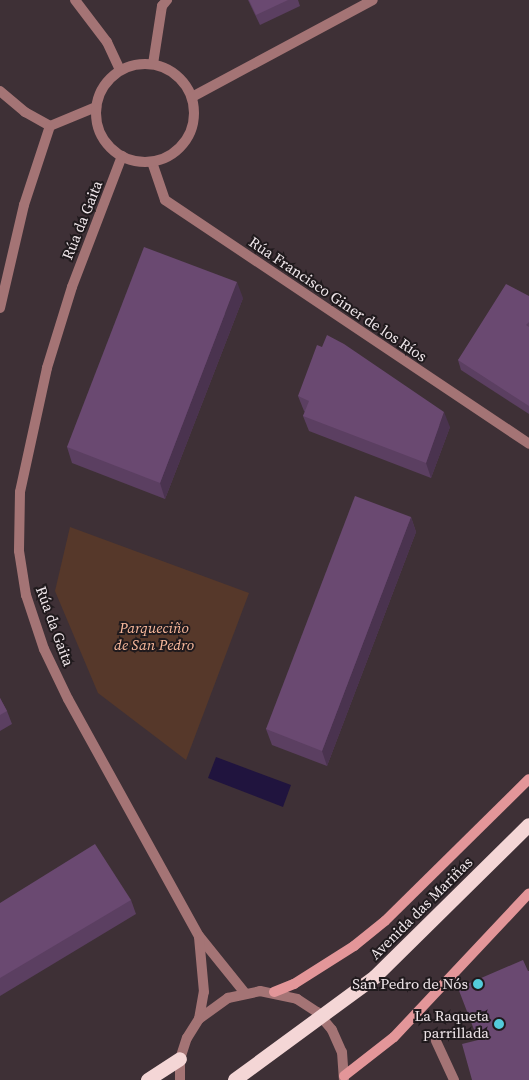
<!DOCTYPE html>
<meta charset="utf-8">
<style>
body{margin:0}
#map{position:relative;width:529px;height:1080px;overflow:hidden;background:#3e3036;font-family:"Source Serif 4",serif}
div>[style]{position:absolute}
.green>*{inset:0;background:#56382a}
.water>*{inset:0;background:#20143e}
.service>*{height:10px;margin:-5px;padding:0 5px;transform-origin:5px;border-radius:5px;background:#a47475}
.minor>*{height:10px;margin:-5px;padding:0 5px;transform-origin:5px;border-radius:5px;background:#a47475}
.tertiary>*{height:10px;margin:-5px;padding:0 5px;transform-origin:5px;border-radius:5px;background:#a47475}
.tertiary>.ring{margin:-5px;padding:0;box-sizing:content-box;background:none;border:10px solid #a47475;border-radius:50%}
.secondary>*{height:10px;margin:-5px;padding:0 5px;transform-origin:5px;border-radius:5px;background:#e39699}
.trunk>*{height:14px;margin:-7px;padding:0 7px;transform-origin:7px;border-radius:7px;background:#f4d6d6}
.trunk-bridge>*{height:14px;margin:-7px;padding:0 7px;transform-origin:7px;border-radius:7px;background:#f4d6d6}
.wall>*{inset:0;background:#5b3f61}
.shaded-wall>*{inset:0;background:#4a334f}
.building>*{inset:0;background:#6a4971}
.dots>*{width:14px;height:14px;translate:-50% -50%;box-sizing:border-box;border:2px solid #201a1d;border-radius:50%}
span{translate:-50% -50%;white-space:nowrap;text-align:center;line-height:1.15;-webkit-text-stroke:4px #201a1d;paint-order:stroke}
.street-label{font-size:15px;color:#efe6ea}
.park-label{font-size:15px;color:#f9b99c;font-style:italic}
.poi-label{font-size:15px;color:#efe6ea}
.right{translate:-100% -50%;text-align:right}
</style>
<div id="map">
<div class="green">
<i style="clip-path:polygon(70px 527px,249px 593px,186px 760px,98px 693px,55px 591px)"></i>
</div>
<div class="water">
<i style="clip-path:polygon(216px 757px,291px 785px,283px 807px,208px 778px)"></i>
</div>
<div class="service">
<i style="left:0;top:308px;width:106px;rotate:-76.9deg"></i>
<i style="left:24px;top:205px;width:83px;rotate:-71.8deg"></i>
<i style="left:436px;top:1041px;width:43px;rotate:65.2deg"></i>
</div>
<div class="minor">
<i style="left:153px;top:64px;width:59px;rotate:-81.2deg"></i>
<i style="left:162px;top:6px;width:8px;rotate:-50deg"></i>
<i style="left:0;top:91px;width:33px;rotate:40deg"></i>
<i style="left:25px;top:112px;width:29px;rotate:29deg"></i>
<i style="left:50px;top:126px;width:50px;rotate:-22.4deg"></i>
<i style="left:152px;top:162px;width:40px;rotate:71.1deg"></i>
<i style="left:165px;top:200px;width:438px;rotate:33.8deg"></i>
</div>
<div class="tertiary">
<i style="left:75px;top:0;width:53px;rotate:52.7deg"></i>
<i style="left:107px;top:42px;width:31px;rotate:65deg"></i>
<i class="ring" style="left:96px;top:64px;width:88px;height:88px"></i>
<i style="left:192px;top:97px;width:205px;rotate:-28.2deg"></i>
<i style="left:122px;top:156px;width:140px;rotate:110.9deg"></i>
<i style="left:72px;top:287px;width:85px;rotate:107.2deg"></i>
<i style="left:47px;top:368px;width:127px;rotate:102.3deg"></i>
<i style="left:20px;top:492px;width:59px;rotate:91deg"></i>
<i style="left:19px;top:551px;width:45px;rotate:81deg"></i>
<i style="left:26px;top:595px;width:57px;rotate:71.6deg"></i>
<i style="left:44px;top:649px;width:55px;rotate:64.4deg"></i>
<i style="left:68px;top:699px;width:271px;rotate:61.1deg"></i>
<i style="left:199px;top:936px;width:73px;rotate:51.1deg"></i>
<i style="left:199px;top:1019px;width:27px;rotate:-80deg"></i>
<i style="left:204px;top:992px;width:55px;rotate:-95.2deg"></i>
<i style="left:180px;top:1080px;width:21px;rotate:-90deg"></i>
<i style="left:180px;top:1059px;width:22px;rotate:-72deg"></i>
<i style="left:187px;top:1038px;width:22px;rotate:-58deg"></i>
<i style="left:199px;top:1019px;width:36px;rotate:-36deg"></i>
<i style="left:228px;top:998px;width:33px;rotate:-12deg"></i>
<i style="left:260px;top:991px;width:38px;rotate:12deg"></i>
<i style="left:297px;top:999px;width:24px;rotate:33deg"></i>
<i style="left:317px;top:1012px;width:23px;rotate:50deg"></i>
<i style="left:332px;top:1030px;width:24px;rotate:66deg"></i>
<i style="left:342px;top:1052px;width:28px;rotate:86deg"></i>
</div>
<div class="secondary">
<i style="left:274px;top:992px;width:22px;rotate:-22deg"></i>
<i style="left:294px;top:984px;width:71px;rotate:-32.3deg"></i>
<i style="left:354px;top:946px;width:40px;rotate:-39deg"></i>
<i style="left:385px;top:921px;width:202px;rotate:-44.6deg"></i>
<i style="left:344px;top:1076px;width:63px;rotate:-38deg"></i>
<i style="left:394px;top:1037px;width:197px;rotate:-46.8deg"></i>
</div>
<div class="trunk">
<i style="left:375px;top:977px;width:216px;rotate:-44.6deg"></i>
<i style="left:148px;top:1080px;width:38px;rotate:-33deg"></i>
</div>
<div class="trunk-bridge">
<i style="left:235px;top:1080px;width:174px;rotate:-36.3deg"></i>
</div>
<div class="wall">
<i style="clip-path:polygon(248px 0,298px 0,300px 6px,260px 25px)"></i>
<i style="clip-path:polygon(529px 296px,529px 414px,461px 370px,458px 360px)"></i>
<i style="clip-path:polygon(243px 298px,165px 499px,72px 463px,67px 447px)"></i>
<i style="clip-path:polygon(298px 396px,450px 427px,431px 478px,309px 431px,303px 416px,305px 412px,304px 411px)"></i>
<i style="clip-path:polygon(411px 517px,416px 532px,327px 766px,272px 745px,266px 729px)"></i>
<i style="clip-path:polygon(0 698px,7px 711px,12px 724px,0 731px)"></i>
<i style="clip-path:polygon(131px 900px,136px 914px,0 996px,0 903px)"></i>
</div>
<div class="shaded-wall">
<i style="clip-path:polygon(237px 282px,243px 298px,165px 499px,160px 483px)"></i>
<i style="clip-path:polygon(444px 412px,450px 427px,431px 478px,426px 463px)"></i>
<i style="clip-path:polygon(411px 517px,416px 532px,327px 766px,322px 751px)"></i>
</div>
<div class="building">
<i style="clip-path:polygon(249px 0,288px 0,256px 15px)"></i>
<i style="clip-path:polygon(144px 247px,237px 282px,160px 483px,67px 447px)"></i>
<i style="clip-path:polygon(506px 284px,529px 296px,529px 322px,526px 325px,529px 327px,529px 406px,458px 360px)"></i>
<i style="clip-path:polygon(327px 335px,344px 344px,444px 412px,426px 463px,303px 416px,309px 401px,298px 396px,317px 345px,322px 347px)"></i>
<i style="clip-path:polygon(355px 496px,411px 517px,322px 751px,266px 729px)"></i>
<i style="clip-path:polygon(0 698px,7px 711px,0 715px)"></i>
<i style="clip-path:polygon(95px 844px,131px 900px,0 978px,0 903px)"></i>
<i style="clip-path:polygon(523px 960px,528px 971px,529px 971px,529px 1080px,472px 1080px,462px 1044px,478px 1040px,458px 988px)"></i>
</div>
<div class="dots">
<i style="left:478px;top:984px;background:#53cbda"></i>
<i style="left:499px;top:1024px;background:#53cbda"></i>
</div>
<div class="street-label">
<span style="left:82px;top:220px;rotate:-68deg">Rúa da Gaita</span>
<span style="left:338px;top:299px;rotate:34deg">Rúa Francisco Giner de los Ríos</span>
<span style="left:55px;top:626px;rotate:70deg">Rúa da Gaita</span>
<span style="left:421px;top:908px;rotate:-45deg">Avenida das Mariñas</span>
</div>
<div class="park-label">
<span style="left:154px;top:636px">Parqueciño<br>de San Pedro</span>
</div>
<div class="poi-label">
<span class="right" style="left:468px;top:984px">San Pedro de Nós</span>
<span class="right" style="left:489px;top:1024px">La Raqueta<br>parrillada</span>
</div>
</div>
